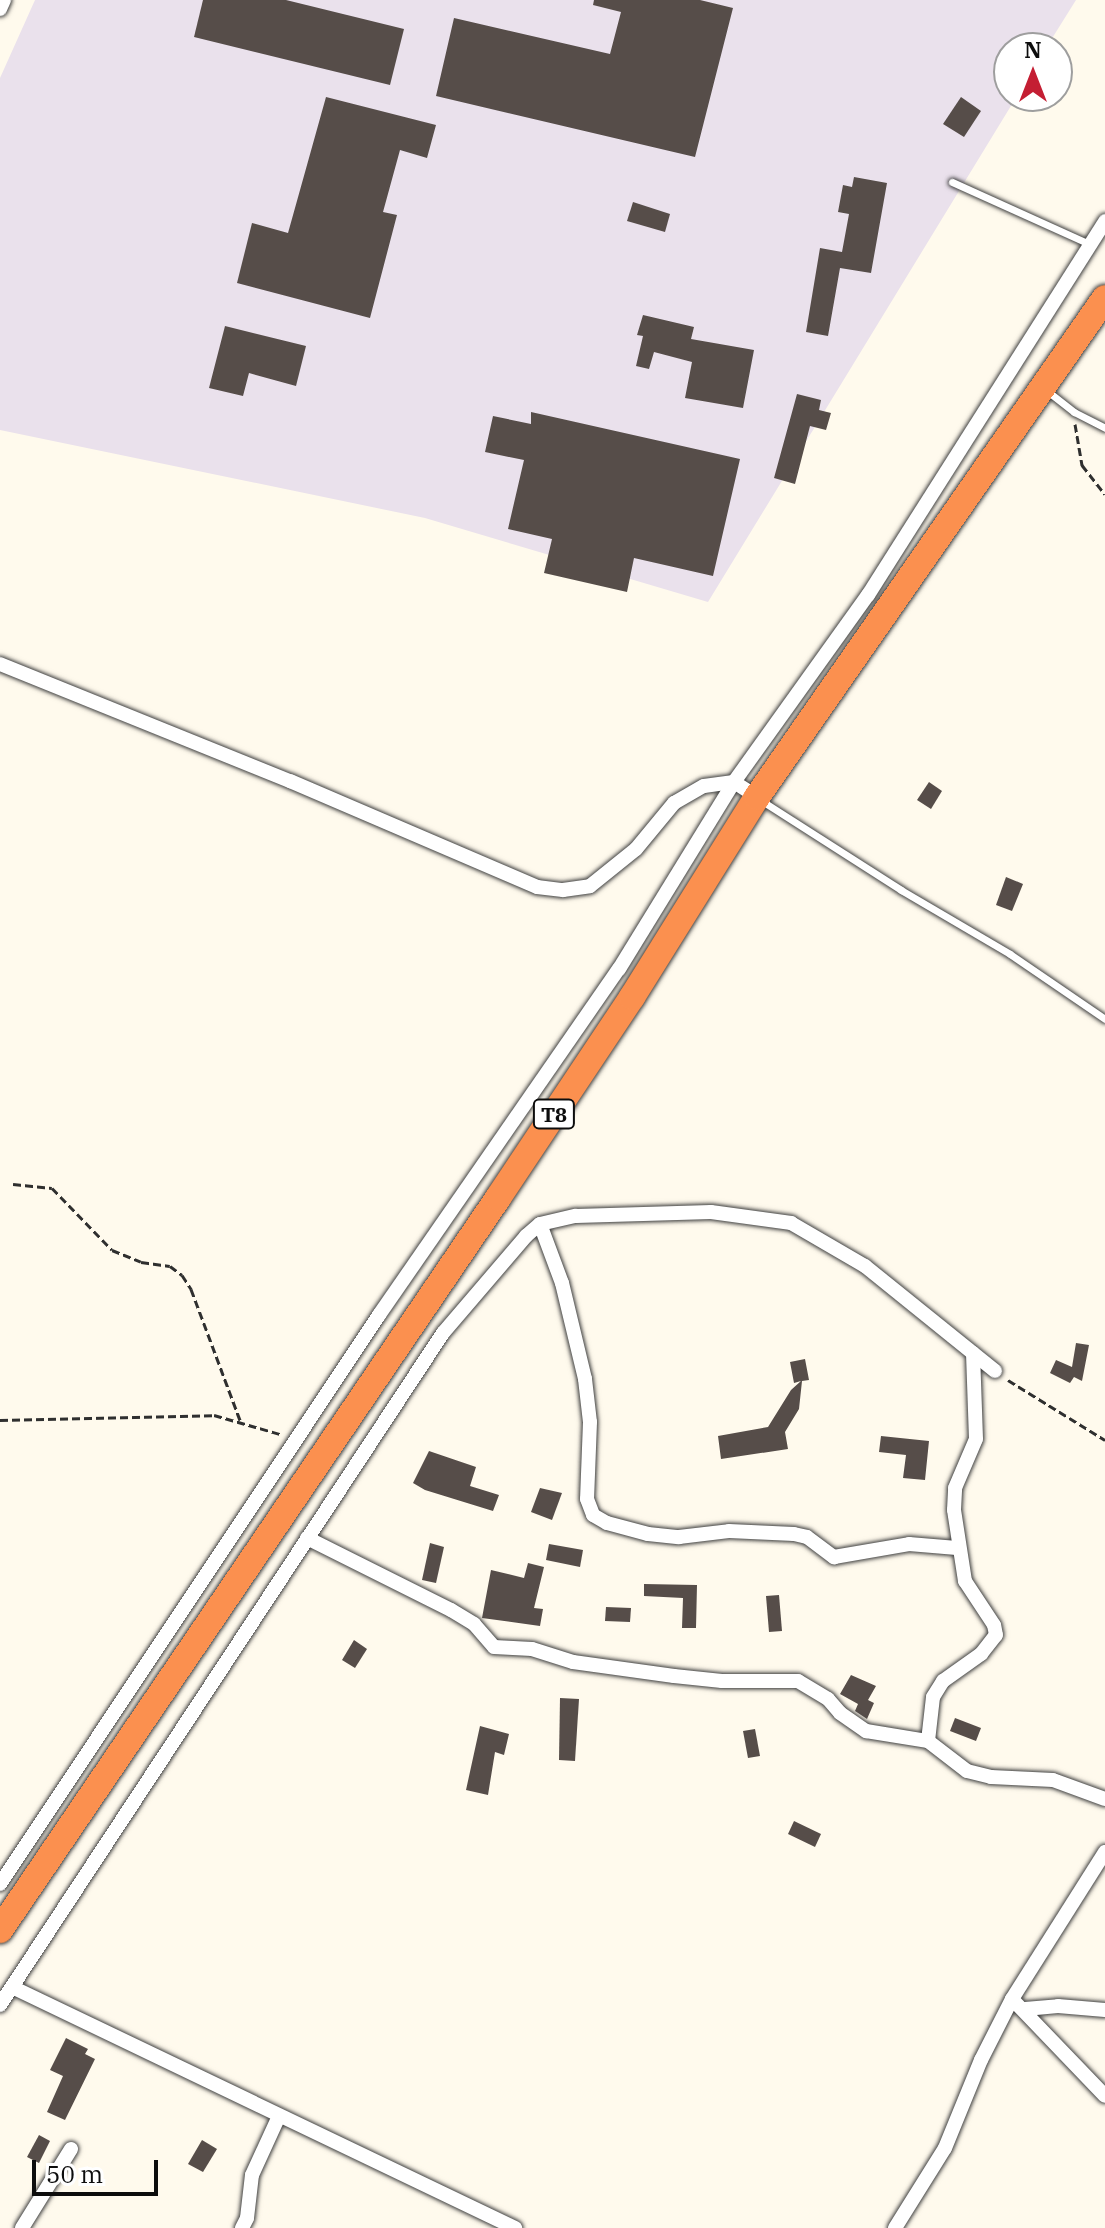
<!DOCTYPE html>
<style>
body{margin:0}
#map{position:relative;width:1105px;height:2228px;overflow:hidden;background:#fffaed;font-family:"IBM Plex Serif",serif}
div>[style]{position:absolute}
.industrial>*{inset:0;background:#eae1ec}
.building>*{inset:0;background:#564d49}
.path>*{height:3px;margin-top:-1.5px;transform-origin:0;background:repeating-linear-gradient(90deg,#2f2f2f 0 8px,transparent 0 12px)}
.roads{filter:drop-shadow(0 0 2px #404040) drop-shadow(0 0 2px #404040)}
.lane>*{height:7px;margin:-3.5px;padding:0 3.5px;transform-origin:3.5px;border-radius:3.5px;background:#fff}
.street>*{height:14px;margin:-7px;padding:0 7px;transform-origin:7px;border-radius:7px;background:#fff}
.highway>*{height:26px;margin:-13px;padding:0 13px;transform-origin:13px;border-radius:13px;background:#fb904f}
span{translate:-50% -50%;white-space:nowrap;text-align:center;line-height:1.15;-webkit-text-stroke:8px #fff;paint-order:stroke}
.shield-label span{padding:2px 6px;background:#fff;border:2px solid;border-radius:6px;-webkit-text-stroke-width:0}
.shield-label{font-size:20px;color:#0d0d0d;font-weight:700}
.north{position:absolute;left:993px;top:32px;width:80px;height:80px;box-sizing:border-box;background:#fff;border:2px solid #9e9e9e;border-radius:50%;rotate:0deg;font-size:22px;font-weight:700;line-height:32px;text-align:center;color:#0d0d0d}
.north::after{content:'';display:block;margin:auto;width:28px;height:36px;background:#c41e33;clip-path:polygon(50% 0,100% 100%,50% 72%,0 100%)}
.scale{position:absolute;left:32px;top:2160px;width:126px;height:36px;box-sizing:border-box;border:4px solid #0d0d0d;border-top:0;padding-left:10px;font-size:24px;line-height:28px;white-space:nowrap;color:#0d0d0d;-webkit-text-stroke:6px #fff;paint-order:stroke}
</style>
<div id="map">
<div class="industrial">
<i style="clip-path:polygon(35px 0,1076px 0,1046px 48px,1009px 48px,1009px 96px,1017px 96px,708px 602px,425px 518px,0 430px,0 78px)"></i>
</div>
<div class="building">
<i style="clip-path:polygon(203px 0,286px 0,404px 29px,390px 85px,194px 37px)"></i>
<i style="clip-path:polygon(594px 0,700px 0,733px 8px,695px 157px,436px 96px,454px 18px,610px 54px,621px 12px,593px 5px)"></i>
<i style="clip-path:polygon(326px 97px,436px 125px,427px 158px,400px 150px,383px 212px,397px 215px,370px 318px,237px 283px,252px 223px,288px 233px)"></i>
<i style="clip-path:polygon(961px 97px,981px 111px,964px 137px,943px 124px)"></i>
<i style="clip-path:polygon(854px 177px,887px 183px,871px 273px,840px 268px,828px 336px,806px 332px,820px 248px,842px 252px,849px 214px,838px 212px,843px 185px,852px 187px)"></i>
<i style="clip-path:polygon(633px 202px,670px 214px,665px 232px,627px 221px)"></i>
<i style="clip-path:polygon(643px 315px,694px 327px,691px 339px,754px 350px,743px 408px,685px 398px,692px 362px,654px 352px,649px 369px,636px 366px,643px 336px,637px 335px)"></i>
<i style="clip-path:polygon(225px 326px,306px 346px,296px 386px,249px 373px,243px 396px,209px 388px)"></i>
<i style="clip-path:polygon(797px 394px,821px 400px,819px 410px,831px 413px,826px 430px,810px 426px,795px 484px,774px 478px)"></i>
<i style="clip-path:polygon(531px 412px,740px 459px,713px 576px,634px 558px,627px 592px,544px 573px,552px 539px,508px 529px,524px 460px,485px 452px,493px 416px,531px 424px)"></i>
<i style="clip-path:polygon(929px 782px,942px 791px,931px 809px,917px 800px)"></i>
<i style="clip-path:polygon(1006px 877px,1023px 884px,1012px 911px,996px 905px)"></i>
<i style="clip-path:polygon(1076px 1343px,1089px 1345px,1082px 1381px,1074px 1377px,1070px 1383px,1050px 1373px,1056px 1360px,1072px 1367px)"></i>
<i style="clip-path:polygon(805px 1359px,809px 1380px,802px 1381px,799px 1409px,785px 1432px,788px 1449px,721px 1459px,718px 1436px,768px 1427px,791px 1390px,801px 1381px,794px 1383px,790px 1362px)"></i>
<i style="clip-path:polygon(881px 1436px,929px 1441px,925px 1480px,903px 1478px,906px 1455px,879px 1452px)"></i>
<i style="clip-path:polygon(429px 1451px,476px 1467px,470px 1486px,499px 1495px,493px 1511px,425px 1490px,413px 1483px)"></i>
<i style="clip-path:polygon(540px 1488px,562px 1493px,552px 1520px,531px 1512px)"></i>
<i style="clip-path:polygon(430px 1543px,444px 1547px,436px 1583px,422px 1580px)"></i>
<i style="clip-path:polygon(549px 1544px,583px 1550px,580px 1567px,546px 1560px)"></i>
<i style="clip-path:polygon(528px 1563px,544px 1567px,534px 1608px,543px 1609px,540px 1626px,482px 1618px,491px 1570px,524px 1578px)"></i>
<i style="clip-path:polygon(644px 1584px,697px 1585px,696px 1628px,682px 1628px,683px 1598px,644px 1596px)"></i>
<i style="clip-path:polygon(779px 1595px,782px 1631px,769px 1632px,766px 1596px)"></i>
<i style="clip-path:polygon(606px 1607px,631px 1608px,630px 1622px,605px 1621px)"></i>
<i style="clip-path:polygon(354px 1640px,367px 1649px,355px 1668px,342px 1660px)"></i>
<i style="clip-path:polygon(851px 1675px,876px 1686px,868px 1700px,874px 1703px,867px 1719px,855px 1711px,858px 1704px,840px 1694px)"></i>
<i style="clip-path:polygon(560px 1698px,579px 1699px,575px 1761px,559px 1760px)"></i>
<i style="clip-path:polygon(955px 1718px,981px 1728px,976px 1741px,950px 1731px)"></i>
<i style="clip-path:polygon(480px 1726px,509px 1734px,504px 1755px,495px 1752px,488px 1795px,466px 1790px)"></i>
<i style="clip-path:polygon(755px 1729px,760px 1756px,748px 1758px,743px 1731px)"></i>
<i style="clip-path:polygon(794px 1821px,821px 1834px,815px 1847px,788px 1834px)"></i>
<i style="clip-path:polygon(66px 2038px,88px 2049px,85px 2054px,95px 2059px,65px 2120px,47px 2112px,63px 2076px,50px 2070px)"></i>
<i style="clip-path:polygon(39px 2135px,50px 2141px,39px 2163px,27px 2157px)"></i>
<i style="clip-path:polygon(202px 2140px,217px 2149px,203px 2172px,188px 2164px)"></i>
</div>
<div class="path">
<i style="left:1075px;top:424px;width:42px;rotate:80.3deg"></i>
<i style="left:1082px;top:465px;width:37px;rotate:52deg"></i>
<i style="left:13px;top:1184px;width:39px;rotate:6deg"></i>
<i style="left:52px;top:1188px;width:86px;rotate:45.9deg"></i>
<i style="left:112px;top:1250px;width:31px;rotate:22deg"></i>
<i style="left:141px;top:1262px;width:29px;rotate:8deg"></i>
<i style="left:170px;top:1266px;width:15px;rotate:37deg"></i>
<i style="left:182px;top:1275px;width:17px;rotate:57deg"></i>
<i style="left:191px;top:1289px;width:140px;rotate:69.5deg"></i>
<i style="left:1008px;top:1380px;width:114px;rotate:31.7deg"></i>
<i style="left:0;top:1420px;width:214px;rotate:-1.3deg"></i>
<i style="left:214px;top:1415px;width:69px;rotate:16.1deg"></i>
</div>
<div class="roads">
<div class="lane">
<i style="left:952px;top:182px;width:150px;rotate:24.3deg"></i>
<i style="left:1046px;top:390px;width:36px;rotate:38deg"></i>
<i style="left:1074px;top:412px;width:35px;rotate:27deg"></i>
<i style="left:762px;top:801px;width:165px;rotate:32.6deg"></i>
<i style="left:901px;top:890px;width:126px;rotate:30.4deg"></i>
<i style="left:1010px;top:954px;width:115px;rotate:34.4deg"></i>
</div>
<div class="street">
<i style="left:0;top:9px;width:10px;rotate:-66deg"></i>
<i style="left:0;top:664px;width:313px;rotate:22deg"></i>
<i style="left:290px;top:781px;width:269px;rotate:23.2deg"></i>
<i style="left:537px;top:887px;width:26px;rotate:7deg"></i>
<i style="left:563px;top:890px;width:27px;rotate:-8deg"></i>
<i style="left:590px;top:886px;width:59px;rotate:-38.8deg"></i>
<i style="left:636px;top:849px;width:60px;rotate:-50.4deg"></i>
<i style="left:674px;top:803px;width:34px;rotate:-30deg"></i>
<i style="left:704px;top:786px;width:30px;rotate:-8deg"></i>
<i style="left:734px;top:782px;width:27px;rotate:33deg"></i>
<i style="left:540px;top:1224px;width:63px;rotate:69.6deg"></i>
<i style="left:562px;top:1283px;width:99px;rotate:76.5deg"></i>
<i style="left:585px;top:1379px;width:43px;rotate:83.4deg"></i>
<i style="left:590px;top:1422px;width:77px;rotate:92.2deg"></i>
<i style="left:587px;top:1499px;width:17px;rotate:69deg"></i>
<i style="left:593px;top:1515px;width:16px;rotate:30deg"></i>
<i style="left:607px;top:1523px;width:42px;rotate:15deg"></i>
<i style="left:648px;top:1534px;width:31px;rotate:6deg"></i>
<i style="left:679px;top:1537px;width:50px;rotate:-6.8deg"></i>
<i style="left:729px;top:1531px;width:65px;rotate:2.6deg"></i>
<i style="left:794px;top:1534px;width:13px;rotate:13deg"></i>
<i style="left:807px;top:1537px;width:34px;rotate:37deg"></i>
<i style="left:834px;top:1557px;width:76px;rotate:-9.8deg"></i>
<i style="left:909px;top:1544px;width:48px;rotate:4.8deg"></i>
<i style="left:307px;top:1538px;width:161px;rotate:26.6deg"></i>
<i style="left:451px;top:1610px;width:27px;rotate:31deg"></i>
<i style="left:474px;top:1624px;width:30px;rotate:49deg"></i>
<i style="left:494px;top:1647px;width:38px;rotate:3deg"></i>
<i style="left:532px;top:1649px;width:43px;rotate:17.6deg"></i>
<i style="left:573px;top:1662px;width:102px;rotate:7.9deg"></i>
<i style="left:674px;top:1676px;width:48px;rotate:5.9deg"></i>
<i style="left:722px;top:1681px;width:76px"></i>
<i style="left:798px;top:1681px;width:35px;rotate:31deg"></i>
<i style="left:828px;top:1699px;width:18px;rotate:49deg"></i>
<i style="left:840px;top:1713px;width:32px;rotate:35deg"></i>
<i style="left:866px;top:1731px;width:63px;rotate:9.2deg"></i>
<i style="left:928px;top:1741px;width:49px;rotate:37.6deg"></i>
<i style="left:967px;top:1771px;width:25px;rotate:14deg"></i>
<i style="left:991px;top:1777px;width:62px;rotate:2.8deg"></i>
<i style="left:1053px;top:1780px;width:55px;rotate:20.1deg"></i>
<i style="left:928px;top:1741px;width:44px;rotate:-83.5deg"></i>
<i style="left:933px;top:1697px;width:19px;rotate:-58deg"></i>
<i style="left:943px;top:1681px;width:47px;rotate:-35.4deg"></i>
<i style="left:981px;top:1654px;width:24px;rotate:-52deg"></i>
<i style="left:996px;top:1635px;width:10px;rotate:-101deg"></i>
<i style="left:994px;top:1625px;width:53px;rotate:-123.4deg"></i>
<i style="left:965px;top:1581px;width:72px;rotate:-98.8deg"></i>
<i style="left:954px;top:1510px;width:22px;rotate:-87deg"></i>
<i style="left:955px;top:1488px;width:53px;rotate:-66.8deg"></i>
<i style="left:976px;top:1439px;width:86px;rotate:-92deg"></i>
<i style="left:0;top:1884px;width:684px;rotate:-56.33deg"></i>
<i style="left:379px;top:1315px;width:421px;rotate:-55.3deg"></i>
<i style="left:619px;top:969px;width:220px;rotate:-58.4deg"></i>
<i style="left:734px;top:782px;width:230px;rotate:-54.4deg"></i>
<i style="left:868px;top:595px;width:443px;rotate:-57.6deg"></i>
<i style="left:12px;top:1987px;width:558px;rotate:25.6deg"></i>
<i style="left:1012px;top:1999px;width:134px;rotate:46.2deg"></i>
<i style="left:0;top:2005px;width:805px;rotate:-56.61deg"></i>
<i style="left:443px;top:1333px;width:128px;rotate:-49.4deg"></i>
<i style="left:526px;top:1236px;width:18px;rotate:-41deg"></i>
<i style="left:540px;top:1224px;width:37px;rotate:-13deg"></i>
<i style="left:576px;top:1216px;width:135px;rotate:-1.7deg"></i>
<i style="left:711px;top:1212px;width:81px;rotate:7.8deg"></i>
<i style="left:791px;top:1223px;width:86px;rotate:30.2deg"></i>
<i style="left:865px;top:1266px;width:167px;rotate:38.9deg"></i>
<i style="left:1025px;top:2009px;width:33px;rotate:-5deg"></i>
<i style="left:1058px;top:2006px;width:47px;rotate:4.9deg"></i>
<i style="left:22px;top:2228px;width:93px;rotate:-58.2deg"></i>
<i style="left:242px;top:2228px;width:11px;rotate:-63deg"></i>
<i style="left:247px;top:2218px;width:43px;rotate:-83.4deg"></i>
<i style="left:252px;top:2175px;width:65px;rotate:-65.4deg"></i>
<i style="left:895px;top:2228px;width:94px;rotate:-58deg"></i>
<i style="left:945px;top:2148px;width:95px;rotate:-67.8deg"></i>
<i style="left:981px;top:2060px;width:68px;rotate:-63.1deg"></i>
<i style="left:1012px;top:1999px;width:174px;rotate:-57.7deg"></i>
</div>
<div class="highway">
<i style="left:0;top:1930px;width:885px;rotate:-55.77deg"></i>
<i style="left:498px;top:1198px;width:242px;rotate:-56.3deg"></i>
<i style="left:632px;top:997px;width:236px;rotate:-58deg"></i>
<i style="left:757px;top:797px;width:608px;rotate:-55.11deg"></i>
</div>
</div>
<div class="shield-label">
<span style="left:554px;top:1114px">T8</span>
</div>
<div class="north">N</div>
<div class="scale">50 m</div>
</div>
